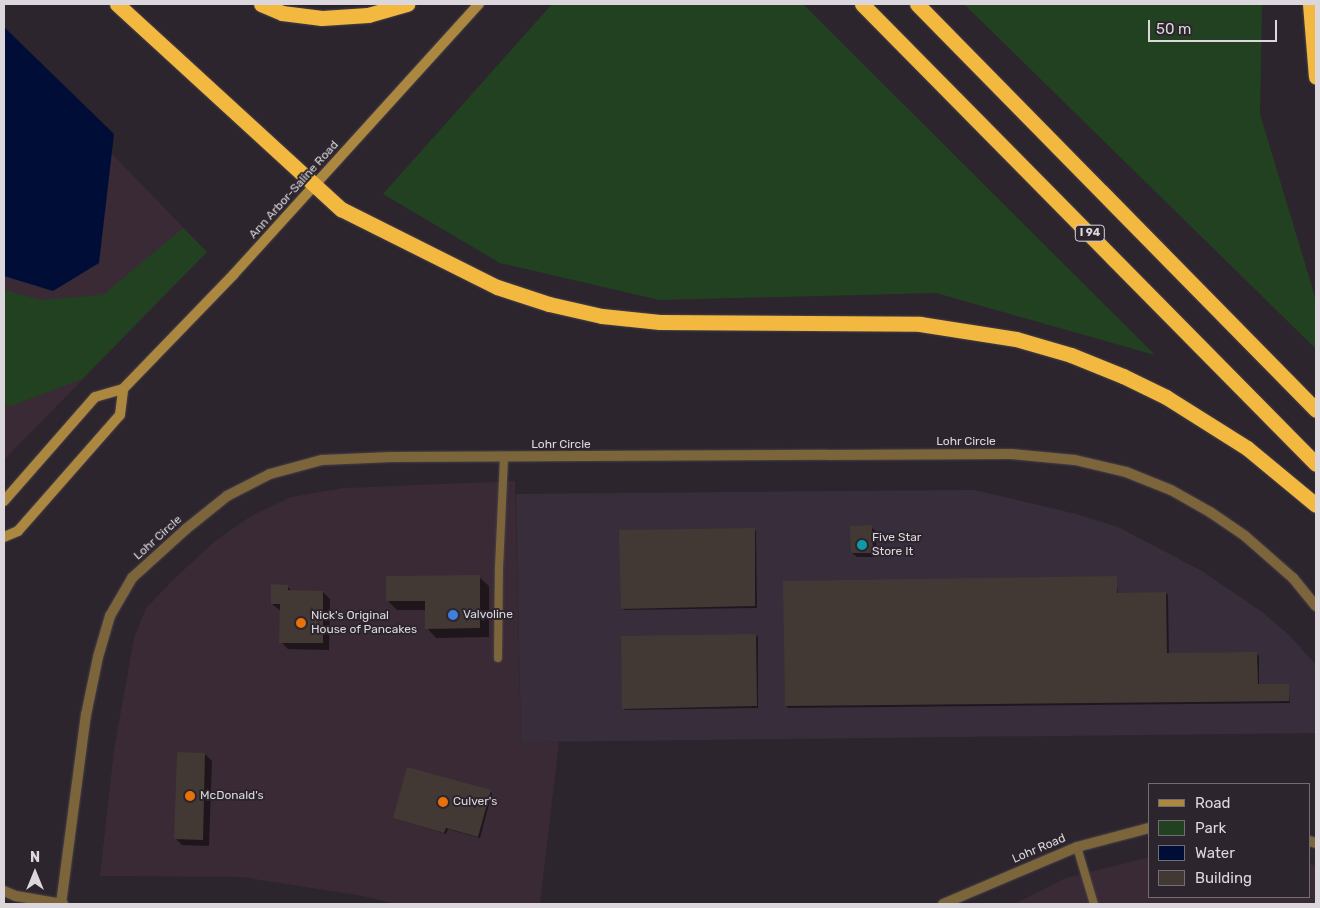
<!DOCTYPE html>
<style>
body{margin:0}
#map{position:relative;width:1320px;height:908px;overflow:hidden;background:#2c252d;font-family:Rubik,sans-serif}
div>[style]{position:absolute}
.commercial>*{inset:0;background:#3a2a35}
.built>*{inset:0;background:#382e3b}
.green>*{inset:0;background:#224121}
.water>*{inset:0;background:#000d37}
.shadow>*{inset:0;background:#0007}
.building>*{inset:0;background:#423834}
.roads{filter:drop-shadow(0 0 1px #484149) drop-shadow(0 0 1px #484149)}
.service>*{height:8px;margin:-4px;padding:0 4px;transform-origin:4px;border-radius:4px;background:#7c653b}
.tertiary>*{height:10px;margin:-5px;padding:0 5px;transform-origin:5px;border-radius:5px;background:#7c653b}
.secondary>*{height:10px;margin:-5px;padding:0 5px;transform-origin:5px;border-radius:5px;background:#ac873f}
.motorway>*{height:15px;margin:-7.5px;padding:0 7.5px;transform-origin:7.5px;border-radius:7.5px;background:#f3b83f}
.dots>*{width:14px;height:14px;translate:-50% -50%;box-sizing:border-box;border:2px solid #2c252d;border-radius:50%}
span{translate:-50% -50%;white-space:nowrap;text-align:center;line-height:1.15;-webkit-text-stroke:4px #2c252d;paint-order:stroke}
.shield-label span{padding:1px 4px;background:#2c252d;border:1px solid;border-radius:4px;-webkit-text-stroke-width:0}
.shield-label{font-size:11px;color:#dbd7dc;font-weight:700}
.street-label{font-size:12px;color:#dbd7dc}
.poi-label{font-size:12px;color:#dbd7dc}
.left{translate:0 -50%;text-align:left}
.frame{position:absolute;inset:0;border:5px solid #dbd7dc;pointer-events:none}
.legend{position:absolute;left:1148px;top:783px;width:162px;height:115px;box-sizing:border-box;background:#2c252d;border:1px solid #726c73;margin:0;padding:6px 9px;list-style:none;font-size:15px;color:#dbd7dc}
.legend li{display:flex;align-items:center;gap:10px;height:25px}
.legend b{width:25px;border:1px solid #726c73}
.north{position:absolute;left:10px;top:848px;width:50px;height:50px;-webkit-text-stroke:4px #2c252d;paint-order:stroke;rotate:0deg;font-size:14px;font-weight:700;line-height:20px;text-align:center;color:#dbd7dc}
.north::after{content:'';display:block;margin:auto;width:18px;height:22px;background:#dbd7dc;clip-path:polygon(50% 0,100% 100%,50% 72%,0 100%)}
.scale{position:absolute;left:1148px;top:20px;width:129px;height:22px;box-sizing:border-box;border:2px solid #dbd7dc;border-top:0;padding-left:6px;font-size:15px;line-height:18px;white-space:nowrap;color:#dbd7dc;-webkit-text-stroke:4px #2c252d;paint-order:stroke}
</style>
<div id="map">
<div class="commercial">
<i style="clip-path:polygon(4px 42px,207px 252px,4px 460px)"></i>
<i style="clip-path:polygon(515px 481px,521px 742px,559px 742px,540px 904px,396px 904px,363px 896px,242px 877px,100px 876px,114px 750px,134px 638px,146px 608px,175px 578px,214px 542px,251px 516px,291px 497px,344px 488px)"></i>
<i style="clip-path:polygon(1149px 857px,1149px 897px,1309px 897px,1309px 864px,1316px 865px,1316px 904px,1014px 904px,1066px 878px)"></i>
</div>
<div class="built">
<i style="clip-path:polygon(974px 490px,1072px 513px,1118px 527px,1202px 571px,1262px 612px,1290px 636px,1316px 665px,1316px 733px,521px 742px,516px 494px)"></i>
</div>
<div class="green">
<i style="clip-path:polygon(552px 4px,803px 4px,1155px 355px,936px 293px,659px 300px,500px 263px,383px 194px)"></i>
<i style="clip-path:polygon(964px 4px,1262px 4px,1260px 114px,1316px 300px,1316px 349px)"></i>
<i style="clip-path:polygon(183px 228px,207px 252px,82px 379px,11px 406px,4px 405px,4px 290px,41px 300px,103px 295px)"></i>
</div>
<div class="water">
<i style="clip-path:polygon(4px 27px,114px 134px,99px 263px,53px 291px,4px 276px)"></i>
</div>
<div class="shadow">
<i style="clip-path:polygon(871px 527px,876px 531px,877px 557px,857px 557px,852px 553px)"></i>
<i style="clip-path:polygon(754px 529px,756px 531px,757px 608px,624px 610px,622px 608px)"></i>
<i style="clip-path:polygon(479px 577px,489px 586px,489px 637px,436px 638px,427px 628px,426px 610px,397px 610px,388px 601px)"></i>
<i style="clip-path:polygon(1116px 578px,1118px 594px,1166px 593px,1168px 595px,1169px 655px,1257px 654px,1259px 656px,1259px 685px,1288px 685px,1290px 703px,788px 708px,786px 706px)"></i>
<i style="clip-path:polygon(287px 586px,293px 592px,323px 592px,330px 599px,329px 650px,288px 649px,281px 642px,281px 611px,272px 604px)"></i>
<i style="clip-path:polygon(756px 635px,758px 637px,758px 708px,625px 710px,623px 708px)"></i>
<i style="clip-path:polygon(205px 754px,212px 761px,209px 846px,182px 845px,175px 838px)"></i>
<i style="clip-path:polygon(490px 792px,492px 793px,480px 838px,448px 829px,446px 834px,394px 818px)"></i>
</div>
<div class="building">
<i style="clip-path:polygon(872px 525px,873px 553px,851px 553px,850px 526px)"></i>
<i style="clip-path:polygon(755px 528px,755px 606px,621px 609px,619px 530px)"></i>
<i style="clip-path:polygon(480px 575px,480px 628px,425px 629px,425px 601px,386px 601px,386px 576px)"></i>
<i style="clip-path:polygon(1117px 576px,1117px 593px,1166px 592px,1167px 653px,1257px 652px,1258px 684px,1289px 684px,1289px 701px,785px 706px,783px 581px)"></i>
<i style="clip-path:polygon(271px 584px,288px 585px,288px 590px,323px 591px,323px 643px,279px 643px,280px 604px,271px 604px)"></i>
<i style="clip-path:polygon(756px 634px,757px 706px,622px 709px,621px 636px)"></i>
<i style="clip-path:polygon(177px 752px,205px 753px,203px 840px,174px 839px)"></i>
<i style="clip-path:polygon(407px 767px,491px 790px,478px 837px,446px 828px,444px 833px,393px 818px)"></i>
</div>
<div class="roads">
<div class="service">
<i style="left:498px;top:658px;width:90px;rotate:-89.4deg"></i>
<i style="left:499px;top:568px;width:110px;rotate:-87.4deg"></i>
<i style="left:1077px;top:847px;width:59px;rotate:73.4deg"></i>
</div>
<div class="tertiary">
<i style="left:1309px;top:841px;width:7px;rotate:16deg"></i>
<i style="left:4px;top:891px;width:13px;rotate:23deg"></i>
<i style="left:16px;top:896px;width:48px;rotate:9.7deg"></i>
<i style="left:61px;top:904px;width:191px;rotate:-82.5deg"></i>
<i style="left:86px;top:715px;width:59px;rotate:-78.3deg"></i>
<i style="left:98px;top:657px;width:43px;rotate:-73.7deg"></i>
<i style="left:110px;top:616px;width:44px;rotate:-59.9deg"></i>
<i style="left:132px;top:578px;width:73px;rotate:-42.2deg"></i>
<i style="left:186px;top:529px;width:53px;rotate:-38.8deg"></i>
<i style="left:227px;top:496px;width:48px;rotate:-27.1deg"></i>
<i style="left:270px;top:474px;width:54px;rotate:-15.1deg"></i>
<i style="left:322px;top:460px;width:70px;rotate:-2.5deg"></i>
<i style="left:392px;top:457px;width:619px;rotate:-0.28deg"></i>
<i style="left:1011px;top:454px;width:64px;rotate:5.4deg"></i>
<i style="left:1075px;top:460px;width:52px;rotate:13.2deg"></i>
<i style="left:1126px;top:472px;width:48px;rotate:21.8deg"></i>
<i style="left:1171px;top:490px;width:45px;rotate:29.4deg"></i>
<i style="left:1210px;top:512px;width:42px;rotate:34.4deg"></i>
<i style="left:1245px;top:536px;width:64px;rotate:41.2deg"></i>
<i style="left:1293px;top:578px;width:36px;rotate:51deg"></i>
<i style="left:943px;top:904px;width:146px;rotate:-23deg"></i>
<i style="left:1077px;top:847px;width:74px;rotate:-14.8deg"></i>
</div>
<div class="secondary">
<i style="left:4px;top:501px;width:138px;rotate:-48.8deg"></i>
<i style="left:95px;top:397px;width:29px;rotate:-16deg"></i>
<i style="left:123px;top:389px;width:160px;rotate:-46deg"></i>
<i style="left:234px;top:274px;width:365px;rotate:-47.8deg"></i>
<i style="left:4px;top:537px;width:15px;rotate:-23deg"></i>
<i style="left:18px;top:531px;width:154px;rotate:-48.7deg"></i>
<i style="left:120px;top:415px;width:26px;rotate:-83deg"></i>
</div>
<div class="motorway">
<i style="left:117px;top:4px;width:304px;rotate:42.5deg"></i>
<i style="left:341px;top:209px;width:174px;rotate:26.6deg"></i>
<i style="left:497px;top:287px;width:55px;rotate:18.1deg"></i>
<i style="left:549px;top:304px;width:54px;rotate:12.8deg"></i>
<i style="left:602px;top:316px;width:58px;rotate:5.9deg"></i>
<i style="left:660px;top:322px;width:260px;rotate:0.4deg"></i>
<i style="left:920px;top:324px;width:97px;rotate:8.9deg"></i>
<i style="left:1016px;top:339px;width:57px;rotate:16.2deg"></i>
<i style="left:1071px;top:355px;width:56px;rotate:22deg"></i>
<i style="left:1123px;top:376px;width:48px;rotate:26deg"></i>
<i style="left:1166px;top:397px;width:96px;rotate:32.2deg"></i>
<i style="left:1247px;top:448px;width:89px;rotate:39.6deg"></i>
<i style="left:261px;top:4px;width:23px;rotate:23deg"></i>
<i style="left:282px;top:13px;width:40px;rotate:7.1deg"></i>
<i style="left:322px;top:18px;width:46px;rotate:-3.7deg"></i>
<i style="left:368px;top:15px;width:41px;rotate:-15.8deg"></i>
<i style="left:862px;top:4px;width:646px;rotate:45.38deg"></i>
<i style="left:917px;top:4px;width:569px;rotate:45.5deg"></i>
<i style="left:1310px;top:4px;width:73px;rotate:85.3deg"></i>
</div>
</div>
<div class="dots">
<i style="left:862px;top:545px;background:#0f9aa8"></i>
<i style="left:453px;top:615px;background:#3f7fe0"></i>
<i style="left:301px;top:623px;background:#e8710a"></i>
<i style="left:190px;top:796px;background:#e8710a"></i>
<i style="left:443px;top:802px;background:#e8710a"></i>
</div>
<div class="shield-label">
<span style="left:1090px;top:233px">I 94</span>
</div>
<div class="street-label">
<span style="left:294px;top:190px;rotate:-48deg">Ann Arbor-Saline Road</span>
<span style="left:966px;top:442px">Lohr Circle</span>
<span style="left:561px;top:445px">Lohr Circle</span>
<span style="left:158px;top:538px;rotate:-42deg">Lohr Circle</span>
<span style="left:1039px;top:849px;rotate:-23deg">Lohr Road</span>
</div>
<div class="poi-label">
<span class="left" style="left:872px;top:545px">Five Star<br>Store It</span>
<span class="left" style="left:463px;top:615px">Valvoline</span>
<span class="left" style="left:311px;top:623px">Nick's Original<br>House of Pancakes</span>
<span class="left" style="left:200px;top:796px">McDonald's</span>
<span class="left" style="left:453px;top:802px">Culver's</span>
</div>
<div class="frame"></div>
<ul class="legend">
<li><b style="height:6px;background:#ac873f"></b>Road</li>
<li><b style="height:14px;background:#224121"></b>Park</li>
<li><b style="height:14px;background:#000d37"></b>Water</li>
<li><b style="height:14px;background:#423834"></b>Building</li>
</ul>
<div class="north">N</div>
<div class="scale">50 m</div>
</div>
